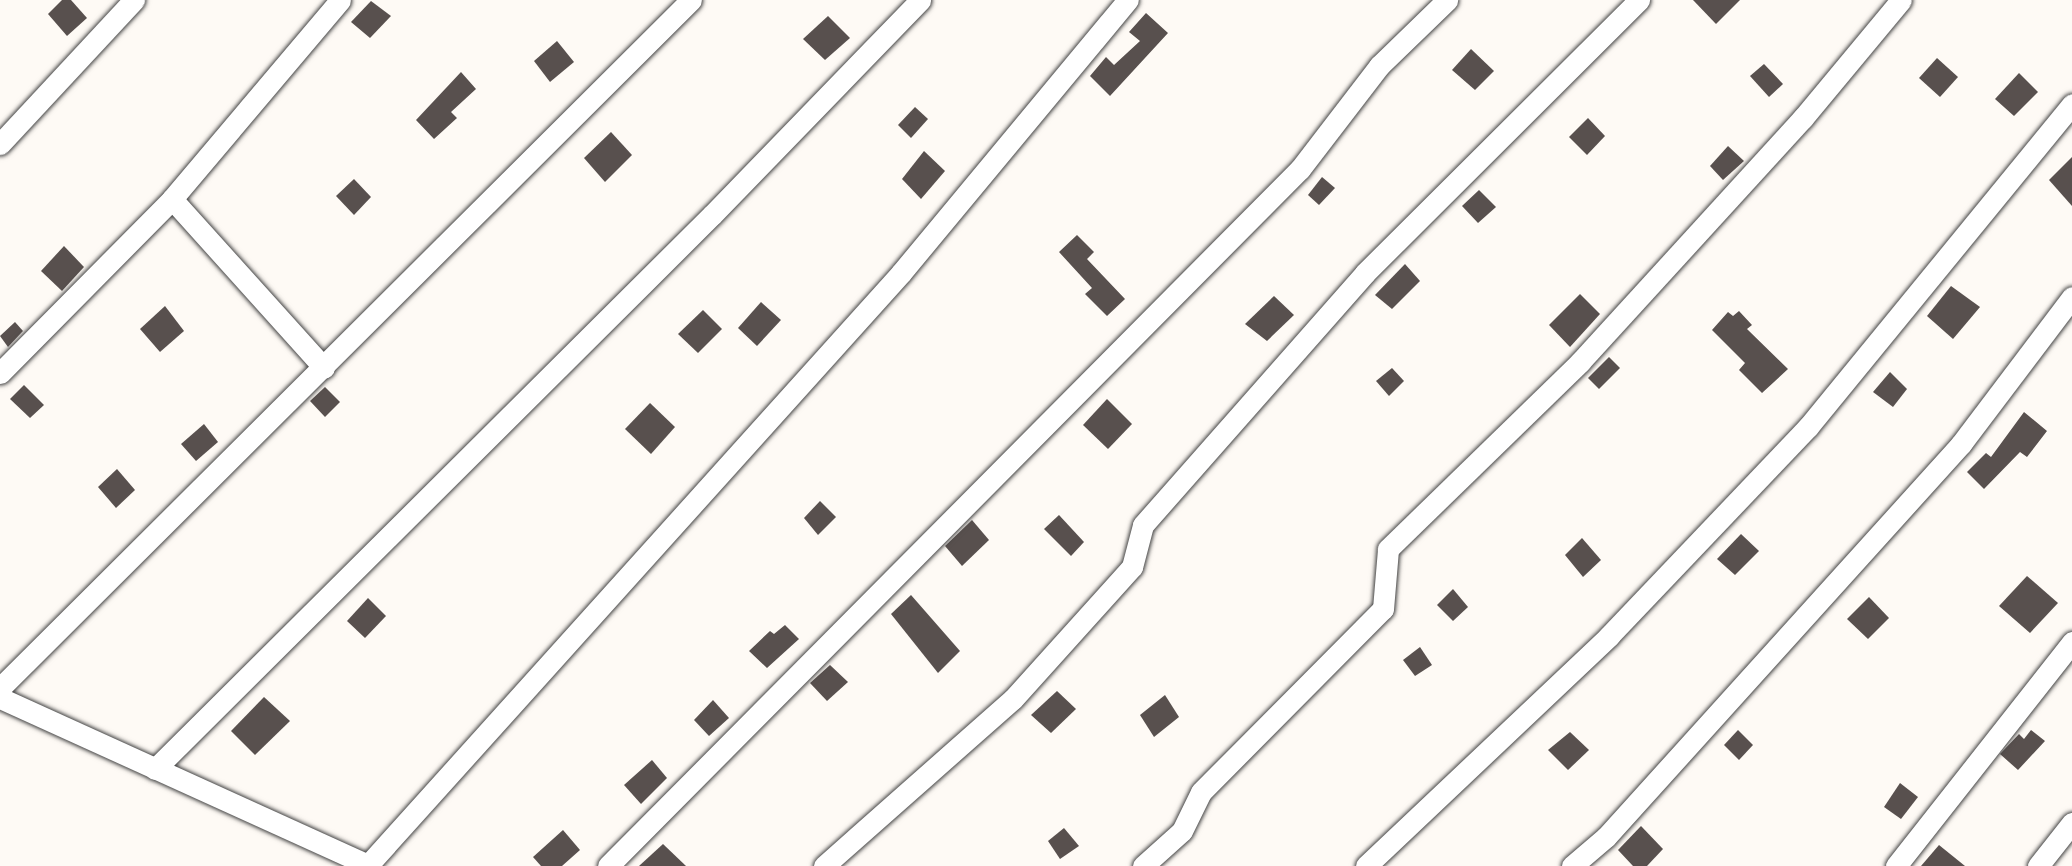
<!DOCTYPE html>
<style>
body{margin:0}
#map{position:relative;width:2072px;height:866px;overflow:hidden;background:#fefaf5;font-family:"PT Serif",serif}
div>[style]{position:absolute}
.building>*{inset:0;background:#58504e}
.roads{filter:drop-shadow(0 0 2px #434343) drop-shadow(0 0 2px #434343)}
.minor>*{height:21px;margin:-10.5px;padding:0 10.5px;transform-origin:10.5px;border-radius:10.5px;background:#fff}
span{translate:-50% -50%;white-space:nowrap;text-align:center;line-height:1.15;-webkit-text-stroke:6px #fff;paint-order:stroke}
</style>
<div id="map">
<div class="building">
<i style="clip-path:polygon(62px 0,71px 0,87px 18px,67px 36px,48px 14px)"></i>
<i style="clip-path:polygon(1693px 0,1740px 0,1716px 24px)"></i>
<i style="clip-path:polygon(371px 1px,391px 16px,370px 38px,351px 22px)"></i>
<i style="clip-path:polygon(1146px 13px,1168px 33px,1110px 96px,1090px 76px,1106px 57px,1114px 65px,1140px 41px,1129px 32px)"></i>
<i style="clip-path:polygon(828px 16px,850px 38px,825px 60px,803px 39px)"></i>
<i style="clip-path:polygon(557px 41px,574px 62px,550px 82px,534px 61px)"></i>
<i style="clip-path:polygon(1471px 49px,1494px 71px,1475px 90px,1452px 70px)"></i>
<i style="clip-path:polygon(1937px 58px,1958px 77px,1940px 97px,1919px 78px)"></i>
<i style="clip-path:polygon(1764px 64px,1783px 84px,1769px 97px,1750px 76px)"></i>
<i style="clip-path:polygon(461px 72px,476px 89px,451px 112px,457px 118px,434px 139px,416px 120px)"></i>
<i style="clip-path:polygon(2019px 73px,2038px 92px,2014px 116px,1995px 99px)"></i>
<i style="clip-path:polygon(915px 107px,928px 119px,911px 138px,898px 125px)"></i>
<i style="clip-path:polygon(1588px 118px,1605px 136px,1587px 155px,1569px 137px)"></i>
<i style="clip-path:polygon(611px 132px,632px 155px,605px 182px,584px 158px)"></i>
<i style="clip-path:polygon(1728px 146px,1744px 161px,1723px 180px,1710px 166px)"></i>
<i style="clip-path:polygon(924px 151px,945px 171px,921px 199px,902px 179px)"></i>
<i style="clip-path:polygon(2072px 157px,2072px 206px,2049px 180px)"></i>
<i style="clip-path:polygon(1322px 177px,1335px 188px,1319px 205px,1308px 195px)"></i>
<i style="clip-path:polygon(354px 179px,371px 197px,354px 215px,336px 196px)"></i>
<i style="clip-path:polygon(1479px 190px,1496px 207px,1478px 223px,1462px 206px)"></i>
<i style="clip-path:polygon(1077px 235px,1094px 252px,1087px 259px,1125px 299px,1107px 316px,1085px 294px,1092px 288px,1059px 252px)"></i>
<i style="clip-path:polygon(64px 246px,84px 267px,62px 291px,41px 271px)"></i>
<i style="clip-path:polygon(1405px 264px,1420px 281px,1392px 309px,1375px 295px)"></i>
<i style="clip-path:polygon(1951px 286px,1980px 307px,1953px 339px,1927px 316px)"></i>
<i style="clip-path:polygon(1580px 294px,1600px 314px,1570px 347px,1549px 325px)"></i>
<i style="clip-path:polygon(1274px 296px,1294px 315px,1267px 341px,1245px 324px)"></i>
<i style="clip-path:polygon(761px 302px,781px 320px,757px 346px,738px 328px)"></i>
<i style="clip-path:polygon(165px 306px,184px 331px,160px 352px,140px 329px)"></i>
<i style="clip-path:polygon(703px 310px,722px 329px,698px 353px,678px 334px)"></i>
<i style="clip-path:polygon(1739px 311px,1752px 325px,1747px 329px,1788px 369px,1762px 393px,1739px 370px,1745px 363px,1712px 330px,1728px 312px,1733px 316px)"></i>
<i style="clip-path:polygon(15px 322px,23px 331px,8px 347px,0 336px)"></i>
<i style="clip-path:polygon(1609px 357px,1620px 368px,1599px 389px,1588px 378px)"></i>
<i style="clip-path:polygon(1392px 368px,1404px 381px,1389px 396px,1376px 381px)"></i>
<i style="clip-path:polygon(1890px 372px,1907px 389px,1893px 407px,1873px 392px)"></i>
<i style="clip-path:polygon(24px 385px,44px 405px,30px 418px,10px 399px)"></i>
<i style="clip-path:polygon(325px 387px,340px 402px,325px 417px,310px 401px)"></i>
<i style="clip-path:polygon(1107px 399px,1132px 424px,1108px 449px,1083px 425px)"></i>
<i style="clip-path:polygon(650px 403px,675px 427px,651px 454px,625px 429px)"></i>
<i style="clip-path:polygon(2024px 412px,2047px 431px,2027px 457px,2020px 452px,1984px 489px,1967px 472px,1986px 453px,1991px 457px)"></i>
<i style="clip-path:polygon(204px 424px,218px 442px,196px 461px,181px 444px)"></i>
<i style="clip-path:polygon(117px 469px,135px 490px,116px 508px,98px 487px)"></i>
<i style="clip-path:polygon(820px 501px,836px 517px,818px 535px,804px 518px)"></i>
<i style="clip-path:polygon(1059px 515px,1084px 542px,1071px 556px,1044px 529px)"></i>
<i style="clip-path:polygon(972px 520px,989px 540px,962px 566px,945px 546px)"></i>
<i style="clip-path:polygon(1741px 534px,1759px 551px,1735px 575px,1717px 559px)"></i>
<i style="clip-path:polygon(1582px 538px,1601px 560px,1583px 577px,1565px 555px)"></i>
<i style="clip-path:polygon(2027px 576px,2058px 603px,2030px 633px,1999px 606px)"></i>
<i style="clip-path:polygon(1453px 589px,1468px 607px,1453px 621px,1437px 605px)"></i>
<i style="clip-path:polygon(911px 595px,960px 651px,938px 673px,891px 614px)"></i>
<i style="clip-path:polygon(1869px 597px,1889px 618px,1868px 639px,1847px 619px)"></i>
<i style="clip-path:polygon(368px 598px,386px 616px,365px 638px,347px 621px)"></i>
<i style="clip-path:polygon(785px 625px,799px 639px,767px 668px,749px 651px,770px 631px,774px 634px)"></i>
<i style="clip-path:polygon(1420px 647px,1432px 665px,1415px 676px,1403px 660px)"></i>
<i style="clip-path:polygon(830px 665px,848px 682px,827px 701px,810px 683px)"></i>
<i style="clip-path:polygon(1057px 691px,1076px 709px,1051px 733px,1031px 715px)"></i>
<i style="clip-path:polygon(1165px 695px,1179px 717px,1154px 737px,1140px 715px)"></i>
<i style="clip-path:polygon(264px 697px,290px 721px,255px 755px,231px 731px)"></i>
<i style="clip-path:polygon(713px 700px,729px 718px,709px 736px,694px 720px)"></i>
<i style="clip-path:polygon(1738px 730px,1753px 745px,1739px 760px,1724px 745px)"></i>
<i style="clip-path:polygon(2031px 730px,2045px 741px,2018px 770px,2000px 754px,2019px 734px,2024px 739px)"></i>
<i style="clip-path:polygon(1570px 732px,1589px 750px,1568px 770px,1548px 750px)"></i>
<i style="clip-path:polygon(652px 760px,667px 778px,641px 804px,624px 785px)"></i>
<i style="clip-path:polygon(1900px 783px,1918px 797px,1901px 819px,1884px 807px)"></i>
<i style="clip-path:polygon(1641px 826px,1663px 849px,1647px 866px,1633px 866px,1618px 850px)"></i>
<i style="clip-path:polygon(1064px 828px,1079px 846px,1060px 859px,1048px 841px)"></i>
<i style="clip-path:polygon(563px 830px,580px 850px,562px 866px,541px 866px,533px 857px)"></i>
<i style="clip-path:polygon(663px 844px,686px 866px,639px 866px)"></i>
<i style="clip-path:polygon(1939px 845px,1965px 866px,1921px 866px)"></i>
</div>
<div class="roads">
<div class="minor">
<i style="left:0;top:144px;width:197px;rotate:-47.1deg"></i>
<i style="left:172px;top:199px;width:227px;rotate:48deg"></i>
<i style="left:0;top:373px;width:245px;rotate:-45.3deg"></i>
<i style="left:172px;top:199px;width:260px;rotate:-49.8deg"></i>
<i style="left:0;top:688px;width:975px;rotate:-44.88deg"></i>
<i style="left:0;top:698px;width:407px;rotate:24.4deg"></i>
<i style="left:155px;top:769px;width:786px;rotate:-44.85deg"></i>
<i style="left:712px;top:215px;width:299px;rotate:-45.9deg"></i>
<i style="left:368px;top:865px;width:797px;rotate:-48deg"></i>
<i style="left:901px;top:273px;width:355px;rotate:-50.3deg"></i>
<i style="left:608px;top:866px;width:982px;rotate:-45.21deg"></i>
<i style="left:1300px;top:169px;width:130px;rotate:-52.5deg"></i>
<i style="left:1379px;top:66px;width:95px;rotate:-44.1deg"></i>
<i style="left:824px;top:866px;width:252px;rotate:-41.5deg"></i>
<i style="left:1013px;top:699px;width:178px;rotate:-48deg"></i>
<i style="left:1132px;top:567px;width:43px;rotate:-75.3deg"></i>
<i style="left:1143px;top:525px;width:336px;rotate:-48.6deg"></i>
<i style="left:1365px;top:273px;width:387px;rotate:-44.9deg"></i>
<i style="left:1143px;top:866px;width:52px;rotate:-41.9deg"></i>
<i style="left:1182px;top:831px;width:43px;rotate:-64deg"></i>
<i style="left:1201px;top:792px;width:258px;rotate:-45.2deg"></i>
<i style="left:1383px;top:609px;width:60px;rotate:-85.2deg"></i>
<i style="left:1388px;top:549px;width:268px;rotate:-44.2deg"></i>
<i style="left:1580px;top:362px;width:331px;rotate:-47.6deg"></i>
<i style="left:1803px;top:118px;width:153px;rotate:-50.3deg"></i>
<i style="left:1366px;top:866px;width:335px;rotate:-43.4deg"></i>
<i style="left:1609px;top:636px;width:289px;rotate:-46.4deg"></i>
<i style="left:1808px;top:427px;width:417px;rotate:-50.7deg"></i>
<i style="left:1572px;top:866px;width:45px;rotate:-40.5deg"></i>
<i style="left:1606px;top:837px;width:530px;rotate:-47.91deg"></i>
<i style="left:1961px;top:444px;width:184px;rotate:-52.9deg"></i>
<i style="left:1896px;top:866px;width:285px;rotate:-51.8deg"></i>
<i style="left:2038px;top:866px;width:55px;rotate:-51.7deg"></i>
</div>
</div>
</div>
